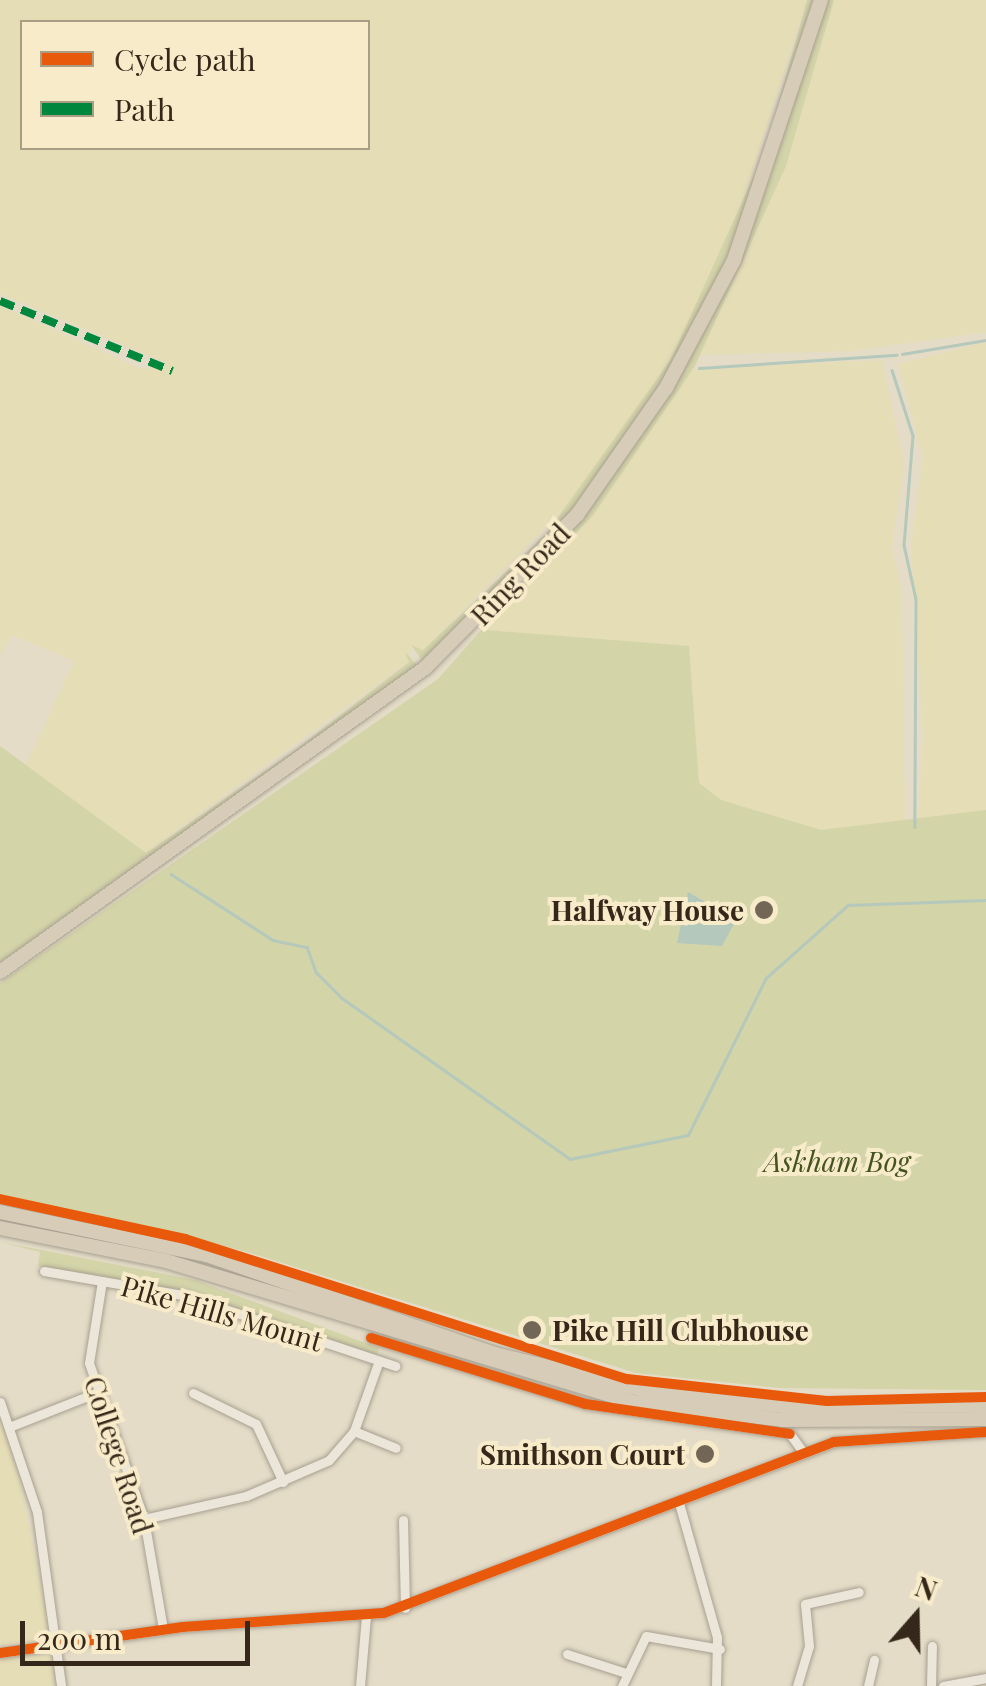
<!DOCTYPE html>
<style>
body{margin:0}
#map{position:relative;width:986px;height:1686px;overflow:hidden;background:#e4dcc7;font-family:"Playfair Display",serif}
div>[style]{position:absolute}
.farmland>*{inset:0;background:#e5ddb6}
.green>*{inset:0;background:#d3d4a8}
.water>*{inset:0;background:#b4c8bc}
.stream>*{height:2.5px;margin:-1.25px;padding:0 1.25px;transform-origin:1.25px;border-radius:1.25px;background:#b4c8bc}
.roads{filter:drop-shadow(0 0 2px #a8a091) drop-shadow(0 0 2px #a8a091)}
.minor>*{height:9px;margin:-4.5px;padding:0 4.5px;transform-origin:4.5px;border-radius:4.5px;background:#ebe6d9}
.highway>*{height:14px;margin:-7px;padding:0 7px;transform-origin:7px;border-radius:7px;background:#d6ccb8}
.quiet>*{height:8px;margin-top:-4px;transform-origin:0;background:repeating-linear-gradient(90deg,#00873e 0 15px,transparent 0 23px)}
.cycleway>*{height:10px;margin:-5px;padding:0 5px;transform-origin:5px;border-radius:5px;background:#e8590c}
.dots>*{width:28px;height:28px;translate:-50% -50%;box-sizing:border-box;border:5px solid #f7ebca;border-radius:50%}
span{translate:-50% -50%;white-space:nowrap;text-align:center;line-height:1.15;-webkit-text-stroke:8px #f7ebca;paint-order:stroke}
.street-label{font-size:28px;color:#35281a}
.poi-label{font-size:28px;color:#35281a;font-weight:700}
.right{translate:-100% -50%;text-align:right}
.left{translate:0 -50%;text-align:left}
.park-label{font-size:28px;color:#45531f;font-style:italic}
.legend{position:absolute;left:20px;top:20px;width:350px;height:130px;box-sizing:border-box;background:#f7ebca;border:2px solid #a99d84;margin:0;padding:12px 18px;list-style:none;font-size:30px;color:#35281a}
.legend li{display:flex;align-items:center;gap:20px;height:50px}
.legend b{width:50px;border:2px solid #a99d84}
.north{position:absolute;left:866px;top:1566px;width:100px;height:100px;-webkit-text-stroke:8px #f7ebca;paint-order:stroke;rotate:20deg;font-size:28px;font-weight:700;line-height:40px;text-align:center;color:#35281a}
.north::after{content:'';display:block;margin:auto;width:35px;height:45px;background:#35281a;clip-path:polygon(50% 0,100% 100%,50% 72%,0 100%)}
.scale{position:absolute;left:20px;top:1621px;width:230px;height:45px;box-sizing:border-box;border:5px solid #35281a;border-top:0;padding-left:12px;font-size:30px;line-height:35px;white-space:nowrap;color:#35281a;-webkit-text-stroke:8px #f7ebca;paint-order:stroke}
</style>
<div id="map">
<div class="farmland">
<i style="clip-path:polygon(evenodd,0 0,807px 0,729px 243px,671px 359px,587px 486px,423px 650px,411px 646px,409px 661px,145px 853px,26px 765px,74px 661px,12px 635px,0 655px,0 305px,141px 369px,167px 363px,0 294px,0 0,22px 22px,368px 22px,368px 148px,22px 148px,22px 22px)"></i>
<i style="clip-path:polygon(834px 0,986px 0,986px 332px,853px 351px,700px 355px,786px 166px)"></i>
<i style="clip-path:polygon(986px 342px,986px 810px,918px 822px,923px 737px,911px 546px,923px 457px,898px 364px)"></i>
<i style="clip-path:polygon(882px 360px,904px 464px,892px 548px,902px 591px,905px 823px,821px 830px,721px 800px,699px 784px,689px 646px,483px 631px,594px 514px,693px 369px)"></i>
<i style="clip-path:polygon(0 1417px,19px 1477px,52px 1640px,0 1645px)"></i>
<i style="clip-path:polygon(52px 1655px,55px 1686px,0 1686px,0 1659px)"></i>
</div>
<div class="green">
<i style="clip-path:polygon(807px 0,815px 0,735px 245px,675px 362px,590px 488px,542px 546px,424px 663px,411px 645px,423px 650px,546px 534px,671px 359px,766px 149px)"></i>
<i style="clip-path:polygon(827px 0,834px 0,786px 166px,695px 366px,594px 514px,484px 630px,689px 646px,699px 783px,721px 800px,821px 830px,986px 810px,986px 1390px,780px 1388px,636px 1373px,244px 1251px,0 1194px,0 983px,438px 679px,592px 504px,742px 253px)"></i>
<i style="clip-path:polygon(405px 652px,418px 666px,0 964px,0 746px,146px 853px,294px 751px,409px 662px)"></i>
<i style="clip-path:polygon(0 1242px,195px 1280px,379px 1348px,375px 1360px,181px 1292px,38px 1266px,40px 1252px)"></i>
</div>
<div class="water">
<i style="clip-path:polygon(688px 892px,736px 920px,722px 946px,677px 943px)"></i>
</div>
<div class="stream">
<i style="left:902px;top:354px;width:85px;rotate:-9.5deg"></i>
<i style="left:699px;top:368px;width:198px;rotate:-3.8deg"></i>
<i style="left:892px;top:370px;width:69px;rotate:72.3deg"></i>
<i style="left:913px;top:436px;width:109px;rotate:94.7deg"></i>
<i style="left:904px;top:545px;width:55px;rotate:77.5deg"></i>
<i style="left:916px;top:599px;width:228px;rotate:90.3deg"></i>
<i style="left:171px;top:874px;width:121px;rotate:32.9deg"></i>
<i style="left:273px;top:940px;width:35px;rotate:12deg"></i>
<i style="left:307px;top:947px;width:27px;rotate:70deg"></i>
<i style="left:316px;top:972px;width:37px;rotate:45deg"></i>
<i style="left:342px;top:998px;width:279px;rotate:35.2deg"></i>
<i style="left:570px;top:1159px;width:120px;rotate:-11.5deg"></i>
<i style="left:688px;top:1135px;width:175px;rotate:-63.6deg"></i>
<i style="left:766px;top:978px;width:110px;rotate:-41.7deg"></i>
<i style="left:848px;top:905px;width:138px;rotate:-2.1deg"></i>
</div>
<div class="roads">
<div class="minor">
<i style="left:44px;top:1271px;width:141px;rotate:9.8deg"></i>
<i style="left:183px;top:1295px;width:224px;rotate:18.5deg"></i>
<i style="left:102px;top:1281px;width:83px;rotate:99deg"></i>
<i style="left:89px;top:1363px;width:165px;rotate:70.6deg"></i>
<i style="left:144px;top:1519px;width:112px;rotate:80.2deg"></i>
<i style="left:371px;top:1338px;width:224px;rotate:17.1deg"></i>
<i style="left:585px;top:1404px;width:207px;rotate:8.3deg"></i>
<i style="left:790px;top:1434px;width:22px;rotate:54deg"></i>
<i style="left:193px;top:1393px;width:70px;rotate:26.2deg"></i>
<i style="left:256px;top:1424px;width:64px;rotate:65deg"></i>
<i style="left:0;top:1402px;width:116px;rotate:71.4deg"></i>
<i style="left:37px;top:1512px;width:176px;rotate:82.1deg"></i>
<i style="left:9px;top:1427px;width:96px;rotate:-21.5deg"></i>
<i style="left:354px;top:1431px;width:45px;rotate:22deg"></i>
<i style="left:679px;top:1503px;width:139px;rotate:74.2deg"></i>
<i style="left:717px;top:1637px;width:49px;rotate:91.2deg"></i>
<i style="left:144px;top:1519px;width:105px;rotate:-12.7deg"></i>
<i style="left:246px;top:1496px;width:90px;rotate:-23.4deg"></i>
<i style="left:329px;top:1460px;width:38px;rotate:-49deg"></i>
<i style="left:354px;top:1431px;width:69px;rotate:-70.5deg"></i>
<i style="left:403px;top:1520px;width:88px;rotate:88.7deg"></i>
<i style="left:0;top:1653px;width:185px;rotate:-8.1deg"></i>
<i style="left:183px;top:1627px;width:201px;rotate:-4deg"></i>
<i style="left:384px;top:1613px;width:481px;rotate:-20.8deg"></i>
<i style="left:834px;top:1442px;width:152px;rotate:-3.8deg"></i>
<i style="left:567px;top:1654px;width:62px;rotate:17.9deg"></i>
<i style="left:360px;top:1686px;width:70px;rotate:-85.1deg"></i>
<i style="left:622px;top:1686px;width:55px;rotate:-64.4deg"></i>
<i style="left:646px;top:1636px;width:75px;rotate:10deg"></i>
<i style="left:797px;top:1686px;width:42px;rotate:-73.3deg"></i>
<i style="left:809px;top:1646px;width:42px;rotate:-95.4deg"></i>
<i style="left:805px;top:1604px;width:55px;rotate:-12.5deg"></i>
<i style="left:868px;top:1686px;width:27px;rotate:-77deg"></i>
<i style="left:931px;top:1686px;width:40px;rotate:-88.6deg"></i>
<i style="left:943px;top:1686px;width:44px;rotate:-10.5deg"></i>
</div>
<div class="highway">
<i style="left:0;top:972px;width:523px;rotate:-35.58deg"></i>
<i style="left:425px;top:668px;width:216px;rotate:-45.2deg"></i>
<i style="left:577px;top:515px;width:155px;rotate:-55deg"></i>
<i style="left:666px;top:388px;width:145px;rotate:-62deg"></i>
<i style="left:734px;top:260px;width:274px;rotate:-71.5deg"></i>
<i style="left:0;top:1212px;width:210px;rotate:11.8deg"></i>
<i style="left:206px;top:1255px;width:305px;rotate:18.9deg"></i>
<i style="left:495px;top:1354px;width:157px;rotate:13.6deg"></i>
<i style="left:648px;top:1391px;width:144px;rotate:6.4deg"></i>
<i style="left:791px;top:1407px;width:195px;rotate:-0.6deg"></i>
<i style="left:0;top:1228px;width:169px;rotate:11.2deg"></i>
<i style="left:166px;top:1261px;width:487px;rotate:16.8deg"></i>
<i style="left:632px;top:1402px;width:151px;rotate:6.8deg"></i>
<i style="left:782px;top:1420px;width:204px;rotate:-0.3deg"></i>
</div>
</div>
<div class="quiet">
<i style="left:0;top:301px;width:186px;rotate:22.1deg"></i>
</div>
<div class="cycleway">
<i style="left:0;top:1199px;width:189px;rotate:12.2deg"></i>
<i style="left:185px;top:1239px;width:464px;rotate:17.6deg"></i>
<i style="left:627px;top:1379px;width:201px;rotate:6.3deg"></i>
<i style="left:827px;top:1401px;width:159px;rotate:-1.4deg"></i>
<i style="left:371px;top:1338px;width:224px;rotate:17.1deg"></i>
<i style="left:585px;top:1404px;width:207px;rotate:8.3deg"></i>
<i style="left:0;top:1653px;width:185px;rotate:-8.1deg"></i>
<i style="left:183px;top:1627px;width:201px;rotate:-4deg"></i>
<i style="left:384px;top:1613px;width:481px;rotate:-20.8deg"></i>
<i style="left:834px;top:1442px;width:152px;rotate:-3.8deg"></i>
</div>
<div class="dots">
<i style="left:764px;top:910px;background:#726757"></i>
<i style="left:532px;top:1330px;background:#726757"></i>
<i style="left:705px;top:1454px;background:#726757"></i>
</div>
<div class="street-label">
<span style="left:520px;top:574px;rotate:-46deg">Ring Road</span>
<span style="left:222px;top:1313px;rotate:16deg">Pike Hills Mount</span>
<span style="left:119px;top:1455px;rotate:72deg">College Road</span>
</div>
<div class="poi-label">
<span class="right" style="left:744px;top:910px">Halfway House</span>
<span class="left" style="left:552px;top:1330px">Pike Hill Clubhouse</span>
<span class="right" style="left:685px;top:1454px">Smithson Court</span>
</div>
<div class="park-label">
<span style="left:837px;top:1161px">Askham Bog</span>
</div>
<ul class="legend">
<li><b style="height:12px;background:#e8590c"></b>Cycle path</li>
<li><b style="height:12px;background:#00873e"></b>Path</li>
</ul>
<div class="north">N</div>
<div class="scale">200 m</div>
</div>
